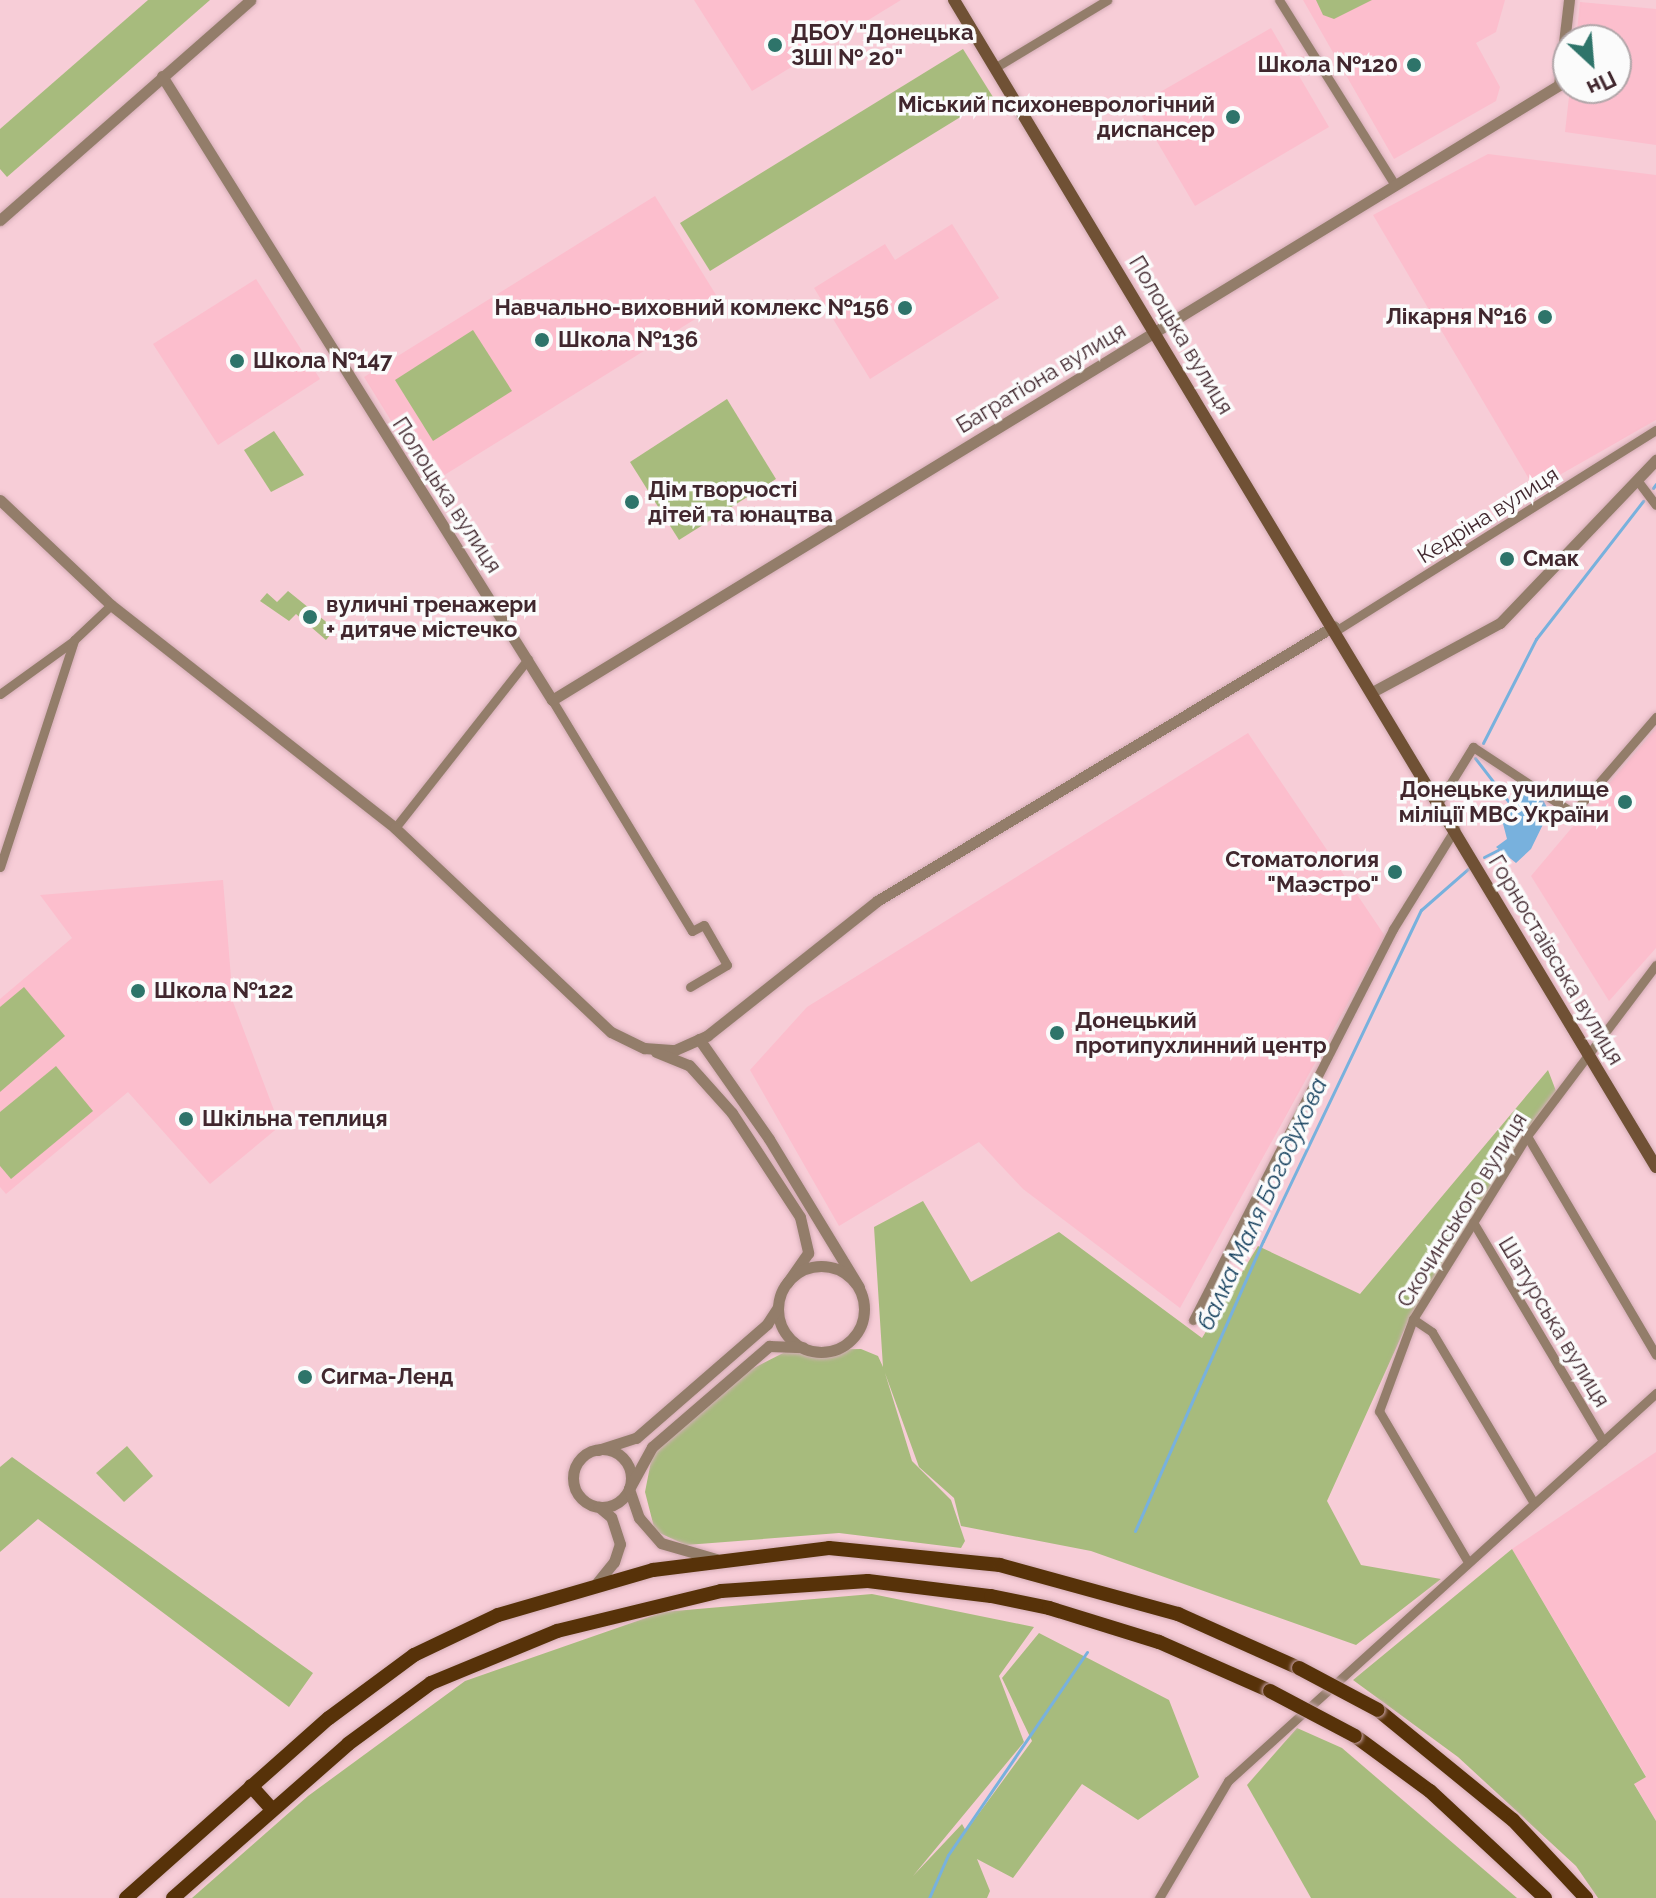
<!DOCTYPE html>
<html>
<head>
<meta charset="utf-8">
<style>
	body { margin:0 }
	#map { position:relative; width:1656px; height:1898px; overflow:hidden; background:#f7cdd7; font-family:Raleway,sans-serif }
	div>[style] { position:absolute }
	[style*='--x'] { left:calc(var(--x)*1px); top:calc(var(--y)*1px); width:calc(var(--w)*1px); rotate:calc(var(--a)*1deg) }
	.built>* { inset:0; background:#fcbecd }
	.green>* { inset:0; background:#a7bb7d }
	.water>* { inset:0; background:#78b1dd }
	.stream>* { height:3px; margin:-1.5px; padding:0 1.5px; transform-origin:1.5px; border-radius:1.5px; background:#78b1dd }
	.roads { filter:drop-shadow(0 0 2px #d3acb5) drop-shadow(0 0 2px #d3acb5) }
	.minor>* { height:9px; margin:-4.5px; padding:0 4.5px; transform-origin:4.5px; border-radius:4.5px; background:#937d6a }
	.tertiary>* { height:11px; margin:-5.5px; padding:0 5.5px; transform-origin:5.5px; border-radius:5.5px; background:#937d6a }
	.tertiary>.ring { margin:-5.5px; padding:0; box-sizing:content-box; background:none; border:11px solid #937d6a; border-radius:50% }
	.secondary>* { height:12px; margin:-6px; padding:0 6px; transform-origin:6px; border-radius:6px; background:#705135 }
	.primary>* { height:14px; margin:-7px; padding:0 7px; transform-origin:7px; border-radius:7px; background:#573209 }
	.bridges { filter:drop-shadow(0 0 2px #d3acb5) drop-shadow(0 0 2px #d3acb5) }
	.primary-bridge>* { height:14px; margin:-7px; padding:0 7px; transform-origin:7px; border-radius:7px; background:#573209 }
	.dots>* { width:22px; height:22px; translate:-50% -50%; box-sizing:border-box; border:4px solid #fbfbfb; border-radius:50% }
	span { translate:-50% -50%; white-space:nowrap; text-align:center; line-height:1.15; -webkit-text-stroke:7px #fbfbfb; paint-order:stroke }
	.poi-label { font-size:22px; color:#41272e; font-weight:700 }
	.left { translate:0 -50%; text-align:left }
	.right { translate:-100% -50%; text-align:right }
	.street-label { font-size:22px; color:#41272e }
	.water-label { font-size:24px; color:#16415f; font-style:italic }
	.north { position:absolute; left:1552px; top:24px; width:80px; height:80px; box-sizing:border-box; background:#fbfbfb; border:2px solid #b1a6a9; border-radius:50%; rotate:154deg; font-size:22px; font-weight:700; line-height:32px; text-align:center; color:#41272e }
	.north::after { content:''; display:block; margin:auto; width:28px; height:36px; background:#2e746a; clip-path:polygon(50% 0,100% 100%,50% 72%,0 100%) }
</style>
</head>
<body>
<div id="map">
	<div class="built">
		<div style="clip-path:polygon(694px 0,901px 0,752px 91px)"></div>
		<div style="clip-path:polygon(1303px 0,1505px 0,1496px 32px,1476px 43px,1500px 87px,1496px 101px,1394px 159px)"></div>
		<div style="clip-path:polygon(1580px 2px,1656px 9px,1656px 145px,1565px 132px,1570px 88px,1616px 88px,1616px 40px,1576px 40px)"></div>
		<div style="clip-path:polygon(1271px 28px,1329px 127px,1195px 206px,1136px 106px)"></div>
		<div style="clip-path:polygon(1488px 154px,1656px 175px,1656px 420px,1535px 489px,1373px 215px)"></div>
		<div style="clip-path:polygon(655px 196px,721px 303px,430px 484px,364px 377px)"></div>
		<div style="clip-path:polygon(952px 224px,999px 298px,870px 379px,814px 288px,885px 244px,895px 260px)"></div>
		<div style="clip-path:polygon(256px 279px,320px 379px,218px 445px,153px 344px)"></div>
		<div style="clip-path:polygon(1656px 728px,1656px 948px,1609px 1001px,1531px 876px)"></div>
		<div style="clip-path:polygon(1248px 733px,1385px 936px,1180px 1308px,1023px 1189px,979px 1142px,839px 1226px,750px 1070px,759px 1060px,807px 1007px)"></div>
		<div style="clip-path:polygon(223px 880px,233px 1002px,280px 1126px,210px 1184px,128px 1092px,6px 1194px,0 1187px,0 999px,72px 938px,40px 895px)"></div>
		<div style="clip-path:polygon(1656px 1452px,1656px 1821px,1634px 1783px,1646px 1776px,1512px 1549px)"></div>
	</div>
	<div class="green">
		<div style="clip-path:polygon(148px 0,210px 0,7px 177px,0 169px,0 129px)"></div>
		<div style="clip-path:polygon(1316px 0,1372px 0,1334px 19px,1323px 15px)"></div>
		<div style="clip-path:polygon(963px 49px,993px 97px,710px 271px,680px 223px)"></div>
		<div style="clip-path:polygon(473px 330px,512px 391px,433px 441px,395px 380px)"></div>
		<div style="clip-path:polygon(727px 399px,776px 479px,679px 540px,630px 462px)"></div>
		<div style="clip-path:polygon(274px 431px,304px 475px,271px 492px,244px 450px)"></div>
		<div style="clip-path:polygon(288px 591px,335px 629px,326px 640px,296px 614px,289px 621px,260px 601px,267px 593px,277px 602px)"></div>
		<div style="clip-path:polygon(24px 987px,65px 1036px,0 1092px,0 1007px)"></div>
		<div style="clip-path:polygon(56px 1066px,93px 1111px,11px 1179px,0 1166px,0 1112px)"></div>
		<div style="clip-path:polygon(1548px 1070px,1556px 1091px,1411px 1315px,1327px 1501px,1361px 1565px,1441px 1579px,1356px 1645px,1091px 1551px,961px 1526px,954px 1498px,919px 1467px,885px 1373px,912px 1461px,951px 1500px,965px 1541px,961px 1548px,839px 1533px,686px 1545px,655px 1531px,645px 1492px,652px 1456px,730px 1380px,789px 1350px,861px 1349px,878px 1356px,883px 1367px,874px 1227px,923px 1201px,971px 1282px,1059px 1232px,1202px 1338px,1258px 1246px,1360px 1294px)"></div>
		<div style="clip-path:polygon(127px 1446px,153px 1476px,124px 1502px,96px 1473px)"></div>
		<div style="clip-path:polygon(12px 1457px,313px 1673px,289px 1707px,38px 1519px,0 1552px,0 1467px)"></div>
		<div style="clip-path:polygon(1512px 1549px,1646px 1777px,1634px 1784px,1656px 1821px,1656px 1898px,1598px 1898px,1576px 1866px,1458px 1757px,1353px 1680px)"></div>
		<div style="clip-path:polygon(872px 1594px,1034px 1627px,999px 1676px,1024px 1742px,913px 1876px,962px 1824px,966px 1831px,1032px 1741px,1002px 1678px,1039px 1633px,1169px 1700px,1199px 1777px,1138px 1820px,1082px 1784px,1013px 1878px,977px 1859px,990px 1891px,987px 1898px,192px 1898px,308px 1796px,465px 1681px,663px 1612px)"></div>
		<div style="clip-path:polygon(1297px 1728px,1342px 1748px,1517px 1898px,1311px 1898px,1247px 1785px)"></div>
	</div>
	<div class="water">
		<div style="clip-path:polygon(1519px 787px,1542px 797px,1549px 812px,1531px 849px,1516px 863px,1496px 847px,1507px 839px,1501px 816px)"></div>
	</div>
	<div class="stream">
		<div style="--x:1653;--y:488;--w:5;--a:-53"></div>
		<div style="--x:1483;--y:743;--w:117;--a:-63"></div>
		<div style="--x:1536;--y:639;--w:175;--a:-52.2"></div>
		<div style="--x:1475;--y:758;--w:61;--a:52.4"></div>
		<div style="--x:1484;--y:857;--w:16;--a:-27"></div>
		<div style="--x:1135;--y:1531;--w:317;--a:-66.2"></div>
		<div style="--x:1263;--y:1241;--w:367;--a:-64.5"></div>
		<div style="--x:1421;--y:910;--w:64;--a:-41.2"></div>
		<div style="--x:929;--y:1898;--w:47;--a:-66.2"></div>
		<div style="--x:948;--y:1855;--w:246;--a:-55.6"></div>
	</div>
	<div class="roads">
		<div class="minor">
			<div style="--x:1279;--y:0;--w:218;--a:57.9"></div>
			<div style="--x:996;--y:67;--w:130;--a:-31.1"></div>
			<div style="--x:1637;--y:480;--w:31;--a:53"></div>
			<div style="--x:1337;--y:630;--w:377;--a:-32.1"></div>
			<div style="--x:0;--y:694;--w:89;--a:-35.8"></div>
			<div style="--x:552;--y:700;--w:270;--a:58.8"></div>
			<div style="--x:692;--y:931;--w:13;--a:-27"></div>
			<div style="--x:704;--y:925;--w:46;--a:60.1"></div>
			<div style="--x:727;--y:965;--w:43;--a:149.3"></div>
			<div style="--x:1439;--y:802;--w:65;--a:-58.3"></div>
			<div style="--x:1473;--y:747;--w:120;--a:33.4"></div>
			<div style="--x:1573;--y:813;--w:127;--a:-49.2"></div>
			<div style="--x:395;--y:828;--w:215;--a:-51.8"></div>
			<div style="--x:0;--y:867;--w:239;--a:-71.9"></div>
			<div style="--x:74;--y:640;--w:51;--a:-43.4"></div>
			<div style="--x:1527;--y:1136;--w:254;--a:59.5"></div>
			<div style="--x:1473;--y:1222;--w:255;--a:59.3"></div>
			<div style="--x:1413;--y:1319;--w:23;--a:34"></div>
			<div style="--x:1432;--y:1332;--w:199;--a:59.2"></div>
			<div style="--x:1193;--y:1320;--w:439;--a:-62.9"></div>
			<div style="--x:1393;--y:929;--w:118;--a:-58.2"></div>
			<div style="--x:1468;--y:1562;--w:175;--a:-120.5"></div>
			<div style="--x:1379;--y:1411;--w:98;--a:-69.7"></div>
			<div style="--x:1413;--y:1319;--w:216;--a:-58.1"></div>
			<div style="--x:1527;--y:1136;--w:214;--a:-53"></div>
			<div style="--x:1159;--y:1898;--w:136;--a:-59.5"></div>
			<div style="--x:1228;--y:1781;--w:578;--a:-42.19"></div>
		</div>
		<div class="tertiary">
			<div style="--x:162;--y:76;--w:736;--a:57.99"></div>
			<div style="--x:552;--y:700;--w:1180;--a:-31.41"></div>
			<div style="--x:1559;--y:85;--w:86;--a:-83.3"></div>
			<div style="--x:0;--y:220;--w:333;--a:-41.3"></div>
			<div style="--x:0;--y:500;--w:153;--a:43.4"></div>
			<div style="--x:111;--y:605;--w:361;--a:38.1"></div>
			<div style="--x:395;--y:828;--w:297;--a:43.4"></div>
			<div style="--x:611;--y:1032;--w:37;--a:26"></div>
			<div style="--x:644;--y:1048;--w:31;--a:4"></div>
			<div style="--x:675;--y:1050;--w:36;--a:-24"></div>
			<div style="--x:708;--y:1035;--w:216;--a:-38.4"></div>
			<div style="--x:877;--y:901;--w:533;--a:-31.04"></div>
			<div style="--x:1374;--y:691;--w:143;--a:-28.4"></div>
			<div style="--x:1500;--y:623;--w:226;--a:-46.3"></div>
			<div style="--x:699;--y:1039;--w:122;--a:55"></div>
			<div style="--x:769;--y:1139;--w:173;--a:58.7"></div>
			<div style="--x:656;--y:1052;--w:35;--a:22"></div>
			<div style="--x:689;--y:1065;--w:64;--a:48.1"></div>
			<div style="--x:732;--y:1113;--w:124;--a:56.8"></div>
			<div style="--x:800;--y:1217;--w:37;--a:77"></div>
			<div style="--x:808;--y:1253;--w:37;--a:125"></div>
			<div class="ring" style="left:778px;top:1266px;width:75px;height:75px"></div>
			<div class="ring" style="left:573px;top:1449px;width:47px;height:47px"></div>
			<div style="--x:598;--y:1450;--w:40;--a:-18"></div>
			<div style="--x:636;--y:1438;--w:174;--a:-41"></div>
			<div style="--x:767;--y:1324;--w:20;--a:-57"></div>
			<div style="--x:716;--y:1559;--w:57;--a:-163.8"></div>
			<div style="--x:661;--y:1543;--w:33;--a:-131"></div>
			<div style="--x:639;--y:1518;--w:31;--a:-109"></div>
			<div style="--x:629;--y:1489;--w:48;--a:-61.3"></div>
			<div style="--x:652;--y:1447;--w:155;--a:-40.8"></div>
			<div style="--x:769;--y:1346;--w:34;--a:2"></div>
			<div style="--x:596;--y:1584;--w:28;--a:-51"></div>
			<div style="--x:614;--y:1562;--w:19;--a:-72"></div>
			<div style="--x:620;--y:1544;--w:28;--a:-108"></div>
			<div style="--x:611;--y:1517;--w:16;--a:-140"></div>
		</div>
		<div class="secondary">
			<div style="--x:954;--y:0;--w:1362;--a:58.97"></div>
		</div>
		<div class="primary">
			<div style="--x:1378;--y:1710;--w:174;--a:39.2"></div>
			<div style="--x:1513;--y:1820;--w:107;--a:46.9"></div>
			<div style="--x:1355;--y:1736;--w:93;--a:36.3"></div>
			<div style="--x:1430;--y:1791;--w:157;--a:42.9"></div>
			<div style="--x:251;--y:1786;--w:31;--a:48"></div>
			<div style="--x:126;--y:1898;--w:271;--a:-41.6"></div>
			<div style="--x:329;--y:1718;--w:106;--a:-36.5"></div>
			<div style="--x:414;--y:1655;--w:93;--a:-25.5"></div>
			<div style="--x:498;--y:1615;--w:161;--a:-16.2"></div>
			<div style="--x:653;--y:1570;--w:177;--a:-7.1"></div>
			<div style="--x:829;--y:1548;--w:172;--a:5.7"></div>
			<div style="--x:1000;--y:1565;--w:185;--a:15.4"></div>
			<div style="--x:1178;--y:1614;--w:133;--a:24.1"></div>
			<div style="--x:173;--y:1898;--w:233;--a:-41.3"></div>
			<div style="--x:348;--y:1744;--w:103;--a:-36.3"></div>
			<div style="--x:431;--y:1683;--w:136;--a:-22.4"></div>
			<div style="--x:557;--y:1631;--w:169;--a:-13.7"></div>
			<div style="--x:721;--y:1591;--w:147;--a:-3.9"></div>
			<div style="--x:868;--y:1581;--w:124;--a:7"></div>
			<div style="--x:991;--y:1596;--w:59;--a:11.7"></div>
			<div style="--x:1049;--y:1608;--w:115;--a:17.2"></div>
			<div style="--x:1159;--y:1642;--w:121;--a:23.8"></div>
		</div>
	</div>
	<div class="bridges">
		<div class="primary-bridge">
			<div style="--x:1299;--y:1668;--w:89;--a:28"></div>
			<div style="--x:1270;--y:1691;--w:96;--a:27.9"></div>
		</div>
	</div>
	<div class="dots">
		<div style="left:775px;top:45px;background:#2e746a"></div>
		<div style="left:1414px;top:65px;background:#2e746a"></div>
		<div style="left:1233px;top:117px;background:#2e746a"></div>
		<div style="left:905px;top:308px;background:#2e746a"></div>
		<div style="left:1545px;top:317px;background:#2e746a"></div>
		<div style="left:542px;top:340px;background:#2e746a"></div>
		<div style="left:237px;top:361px;background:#2e746a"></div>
		<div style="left:632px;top:502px;background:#2e746a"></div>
		<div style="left:1507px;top:559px;background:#2e746a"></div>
		<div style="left:310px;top:617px;background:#2e746a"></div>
		<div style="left:1625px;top:802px;background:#2e746a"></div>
		<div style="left:1395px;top:872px;background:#2e746a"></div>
		<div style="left:138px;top:991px;background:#2e746a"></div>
		<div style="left:1057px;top:1033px;background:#2e746a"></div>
		<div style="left:186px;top:1119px;background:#2e746a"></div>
		<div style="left:305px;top:1377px;background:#2e746a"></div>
	</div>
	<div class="poi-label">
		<span class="left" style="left:791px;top:45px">ДБОУ "Донецька<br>ЗШІ № 20"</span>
		<span class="right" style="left:1398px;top:65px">Школа №120</span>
		<span class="right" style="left:1215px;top:117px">Міський психоневрологічний<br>диспансер</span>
		<span class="right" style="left:889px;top:308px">Навчально-виховний комлекс №156</span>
		<span class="right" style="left:1527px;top:317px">Лікарня №16</span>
		<span class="left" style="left:558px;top:340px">Школа №136</span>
		<span class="left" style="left:253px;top:361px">Школа №147</span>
		<span class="left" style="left:648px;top:502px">Дім творчості<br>дітей та юнацтва</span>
		<span class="left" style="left:1523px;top:559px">Смак</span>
		<span class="left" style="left:326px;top:617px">вуличні тренажери<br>+ дитяче містечко</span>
		<span class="right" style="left:1609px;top:802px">Донецьке училище<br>міліції МВС України</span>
		<span class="right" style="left:1379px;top:872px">Стоматология<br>"Маэстро"</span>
		<span class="left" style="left:154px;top:991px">Школа №122</span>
		<span class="left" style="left:1075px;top:1033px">Донецький<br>протипухлинний центр</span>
		<span class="left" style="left:202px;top:1119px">Шкільна теплиця</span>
		<span class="left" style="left:321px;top:1377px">Сигма-Ленд</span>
	</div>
	<div class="street-label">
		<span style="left:1181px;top:335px;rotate:59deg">Полоцька вулиця</span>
		<span style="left:1041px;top:378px;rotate:-31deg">Багратіона вулиця</span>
		<span style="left:447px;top:495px;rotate:57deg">Полоцька вулиця</span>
		<span style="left:1488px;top:515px;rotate:-32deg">Кедріна вулиця</span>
		<span style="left:1556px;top:960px;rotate:59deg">Горностаївська вулиця</span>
		<span style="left:1462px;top:1210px;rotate:-58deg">Скочинського вулиця</span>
		<span style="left:1554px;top:1322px;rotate:59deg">Шатурська вулиця</span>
	</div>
	<div class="water-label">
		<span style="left:1262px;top:1204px;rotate:-65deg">балка Маля Богодухова</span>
	</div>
	<div class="north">Пн</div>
</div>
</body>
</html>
